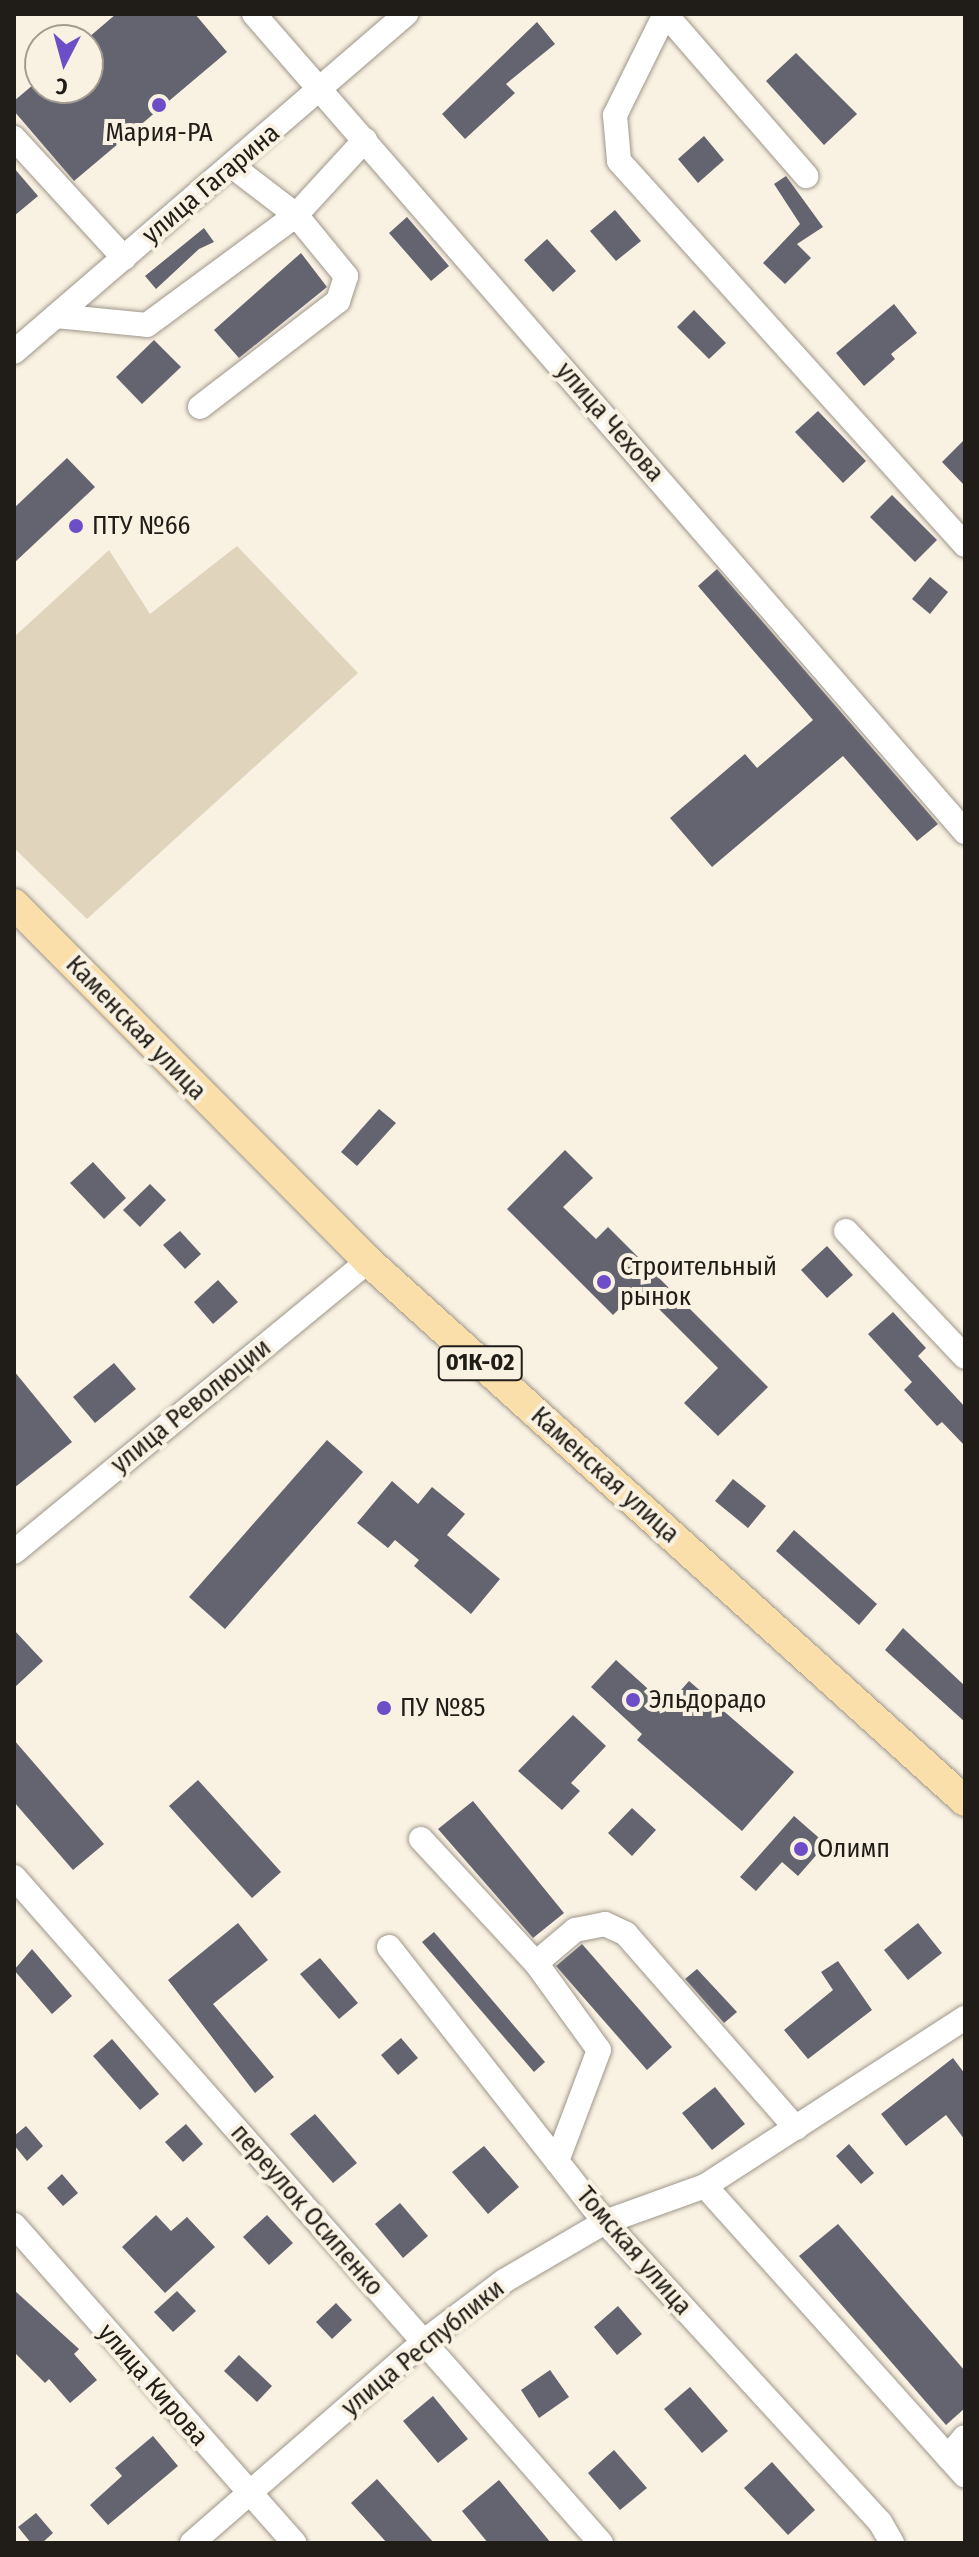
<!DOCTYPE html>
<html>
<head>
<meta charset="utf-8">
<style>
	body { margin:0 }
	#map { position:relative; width:979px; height:2557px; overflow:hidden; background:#f9f1e2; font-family:"Fira Sans Condensed",sans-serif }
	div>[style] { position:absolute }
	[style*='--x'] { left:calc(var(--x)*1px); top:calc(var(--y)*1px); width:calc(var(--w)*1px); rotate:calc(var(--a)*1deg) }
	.green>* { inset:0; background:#e1d4bd }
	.building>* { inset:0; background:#646370 }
	.roads { filter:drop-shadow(0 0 2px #9e978a) drop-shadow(0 0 2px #9e978a) }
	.minor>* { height:24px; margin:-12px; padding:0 12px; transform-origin:12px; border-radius:12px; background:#fff }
	.major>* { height:30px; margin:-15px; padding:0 15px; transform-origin:15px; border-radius:15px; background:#fbdfaa }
	.dots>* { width:22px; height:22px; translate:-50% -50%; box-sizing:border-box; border:4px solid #f9f1e2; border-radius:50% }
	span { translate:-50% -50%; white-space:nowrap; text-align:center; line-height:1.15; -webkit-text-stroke:8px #f9f1e2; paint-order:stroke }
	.shield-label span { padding:2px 6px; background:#f9f1e2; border:2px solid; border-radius:6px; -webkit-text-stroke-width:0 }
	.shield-label { font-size:24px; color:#201d18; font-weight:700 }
	.poi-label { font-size:26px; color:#201d18 }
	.left { translate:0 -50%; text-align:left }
	.street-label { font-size:26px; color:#201d18 }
	.frame { position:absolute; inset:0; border:16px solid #201d18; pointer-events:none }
	.north { position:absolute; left:24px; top:24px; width:80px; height:80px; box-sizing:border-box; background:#f9f1e2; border:2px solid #a29c91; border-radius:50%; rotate:186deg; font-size:22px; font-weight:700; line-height:32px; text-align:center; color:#201d18 }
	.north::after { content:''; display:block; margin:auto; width:28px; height:36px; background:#6d4ec7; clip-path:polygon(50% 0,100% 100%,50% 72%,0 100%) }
</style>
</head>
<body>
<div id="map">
	<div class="green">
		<div style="clip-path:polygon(237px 546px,358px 673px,87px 919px,14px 848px,14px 637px,109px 550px,150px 614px)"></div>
	</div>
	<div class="building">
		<div style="clip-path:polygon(116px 14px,195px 14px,227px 52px,74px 181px,14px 111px,14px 101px,40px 79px,40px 88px,88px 88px,88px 38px)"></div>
		<div style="clip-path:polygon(537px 22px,555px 44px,506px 84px,515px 93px,465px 139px,442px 114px)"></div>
		<div style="clip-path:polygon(796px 53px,857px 114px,824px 145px,766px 81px)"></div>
		<div style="clip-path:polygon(704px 136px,724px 160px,698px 183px,678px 159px)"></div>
		<div style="clip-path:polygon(14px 168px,38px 196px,14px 216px)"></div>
		<div style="clip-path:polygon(786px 176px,823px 227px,797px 244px,811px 258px,785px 284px,763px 263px,800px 224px,774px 184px)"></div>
		<div style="clip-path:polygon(615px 210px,641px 241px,616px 261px,590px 231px)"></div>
		<div style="clip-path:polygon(407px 217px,449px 266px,431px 281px,389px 233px)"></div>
		<div style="clip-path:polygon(204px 228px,214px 242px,199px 249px,156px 289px,145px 276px)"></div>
		<div style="clip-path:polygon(547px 239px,576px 271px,553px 292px,524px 260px)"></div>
		<div style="clip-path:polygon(301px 253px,327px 287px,239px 358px,214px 330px)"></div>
		<div style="clip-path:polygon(894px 304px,917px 333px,891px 354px,895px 359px,864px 386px,836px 353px)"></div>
		<div style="clip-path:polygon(694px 310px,726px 343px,709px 359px,677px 327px)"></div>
		<div style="clip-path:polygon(154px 340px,181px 367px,142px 404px,116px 377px)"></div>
		<div style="clip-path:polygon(818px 411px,866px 461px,843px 483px,795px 432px)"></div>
		<div style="clip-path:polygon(965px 439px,965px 486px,942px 462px)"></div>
		<div style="clip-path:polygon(67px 458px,95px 487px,14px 563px,14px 508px)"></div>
		<div style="clip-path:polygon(892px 495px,937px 540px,915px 562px,870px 517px)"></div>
		<div style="clip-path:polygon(717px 569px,938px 824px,917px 841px,843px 756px,712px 867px,670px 818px,745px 754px,757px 768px,813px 720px,698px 586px)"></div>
		<div style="clip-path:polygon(930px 577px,948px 592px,930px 614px,912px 599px)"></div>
		<div style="clip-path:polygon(379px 1109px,396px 1123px,357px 1166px,341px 1152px)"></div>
		<div style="clip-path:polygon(565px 1150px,593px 1178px,563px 1207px,596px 1239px,608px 1227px,768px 1387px,718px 1436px,684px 1403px,718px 1368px,639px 1289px,613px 1315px,507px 1209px)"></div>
		<div style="clip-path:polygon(93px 1162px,126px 1198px,104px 1219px,70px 1183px)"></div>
		<div style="clip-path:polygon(150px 1184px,166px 1200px,140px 1227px,123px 1210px)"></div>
		<div style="clip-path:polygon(180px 1231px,201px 1254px,185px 1269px,163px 1245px)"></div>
		<div style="clip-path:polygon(827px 1246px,853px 1275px,827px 1298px,801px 1270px)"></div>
		<div style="clip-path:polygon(218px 1280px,238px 1302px,213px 1324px,194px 1302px)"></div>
		<div style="clip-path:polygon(893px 1312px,926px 1348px,918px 1356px,965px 1407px,965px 1446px,942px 1422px,937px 1426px,904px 1390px,912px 1382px,868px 1334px)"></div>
		<div style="clip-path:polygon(114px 1363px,136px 1389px,95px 1423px,73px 1397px)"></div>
		<div style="clip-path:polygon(14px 1371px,72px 1442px,14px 1488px)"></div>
		<div style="clip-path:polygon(327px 1440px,363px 1472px,225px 1629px,189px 1597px)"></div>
		<div style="clip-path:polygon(733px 1479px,766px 1506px,748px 1528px,715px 1501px)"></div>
		<div style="clip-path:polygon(392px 1481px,418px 1504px,432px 1487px,465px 1514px,447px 1535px,500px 1579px,471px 1614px,414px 1566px,419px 1560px,395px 1540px,388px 1548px,357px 1523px)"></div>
		<div style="clip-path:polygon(794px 1530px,877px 1604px,859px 1625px,776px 1551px)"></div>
		<div style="clip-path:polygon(903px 1628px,965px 1686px,965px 1722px,885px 1650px)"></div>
		<div style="clip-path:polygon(14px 1630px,43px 1661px,14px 1688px)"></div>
		<div style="clip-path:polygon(616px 1660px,667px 1706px,689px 1681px,794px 1772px,742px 1831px,637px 1740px,642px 1734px,591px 1687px)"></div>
		<div style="clip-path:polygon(573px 1715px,606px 1746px,571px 1783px,580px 1791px,562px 1810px,518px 1771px)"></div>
		<div style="clip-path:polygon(14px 1740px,104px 1844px,73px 1870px,14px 1802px)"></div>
		<div style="clip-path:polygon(198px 1780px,281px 1872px,252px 1898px,169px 1806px)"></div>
		<div style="clip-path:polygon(473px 1801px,564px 1913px,533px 1938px,438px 1829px)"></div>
		<div style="clip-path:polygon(632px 1808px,656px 1830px,632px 1856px,608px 1833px)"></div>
		<div style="clip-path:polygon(794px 1816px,826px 1844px,798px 1876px,782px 1862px,756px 1891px,740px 1877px)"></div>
		<div style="clip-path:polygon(238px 1923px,268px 1960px,213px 2004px,274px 2077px,255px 2093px,168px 1980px)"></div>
		<div style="clip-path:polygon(918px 1923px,942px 1953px,908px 1980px,884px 1950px)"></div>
		<div style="clip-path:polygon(434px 1932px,545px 2062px,534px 2072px,422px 1942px)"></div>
		<div style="clip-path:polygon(582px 1944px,672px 2047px,647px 2070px,556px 1966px)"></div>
		<div style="clip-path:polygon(32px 1949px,72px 1996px,52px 2014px,14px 1970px)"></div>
		<div style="clip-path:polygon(320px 1958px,358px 2003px,339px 2019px,300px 1974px)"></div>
		<div style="clip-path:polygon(838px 1961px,872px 2010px,808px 2059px,784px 2030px,833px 1990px,821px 1972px)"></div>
		<div style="clip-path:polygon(697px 1969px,737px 2012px,724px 2023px,685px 1979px)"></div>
		<div style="clip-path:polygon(401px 2038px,418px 2058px,398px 2075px,381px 2055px)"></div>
		<div style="clip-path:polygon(112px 2039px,159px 2094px,140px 2110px,93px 2056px)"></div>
		<div style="clip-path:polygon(953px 2058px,965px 2074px,965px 2140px,946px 2115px,906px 2146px,881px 2114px)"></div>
		<div style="clip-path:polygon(715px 2087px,745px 2124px,712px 2150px,682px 2113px)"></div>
		<div style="clip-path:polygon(315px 2114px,357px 2163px,333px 2183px,290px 2134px)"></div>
		<div style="clip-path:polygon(186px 2124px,203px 2144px,183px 2162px,165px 2142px)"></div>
		<div style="clip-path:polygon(26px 2126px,43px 2146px,27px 2161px,14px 2145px,14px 2136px)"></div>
		<div style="clip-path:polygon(849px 2144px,874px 2173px,861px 2184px,836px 2156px)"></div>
		<div style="clip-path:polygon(484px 2146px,519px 2187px,488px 2214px,452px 2172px)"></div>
		<div style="clip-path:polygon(62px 2174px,78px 2193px,63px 2206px,47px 2188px)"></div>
		<div style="clip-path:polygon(400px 2203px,428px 2236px,403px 2258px,375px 2224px)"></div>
		<div style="clip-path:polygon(156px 2215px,171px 2231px,187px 2217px,215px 2247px,165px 2293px,122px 2247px)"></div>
		<div style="clip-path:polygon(267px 2215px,293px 2243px,269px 2265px,243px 2237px)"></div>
		<div style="clip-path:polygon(838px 2224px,965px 2371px,965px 2408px,946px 2425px,799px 2256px)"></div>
		<div style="clip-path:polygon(14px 2290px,79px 2349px,74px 2354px,97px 2380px,70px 2403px,49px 2379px,45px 2383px,14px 2352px)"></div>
		<div style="clip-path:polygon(177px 2291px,196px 2311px,173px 2332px,154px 2312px)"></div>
		<div style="clip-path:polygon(336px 2303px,352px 2320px,332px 2339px,316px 2322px)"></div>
		<div style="clip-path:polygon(618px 2306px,642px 2334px,617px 2355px,594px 2327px)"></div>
		<div style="clip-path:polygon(239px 2355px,272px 2386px,257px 2402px,224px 2371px)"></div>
		<div style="clip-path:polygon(550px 2370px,569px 2397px,539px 2418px,521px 2390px)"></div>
		<div style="clip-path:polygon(690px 2387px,728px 2431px,702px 2453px,664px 2409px)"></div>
		<div style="clip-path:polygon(433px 2396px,468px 2439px,438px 2463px,403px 2421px)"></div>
		<div style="clip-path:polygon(153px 2436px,178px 2466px,108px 2525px,90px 2505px,122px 2476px,115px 2468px)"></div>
		<div style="clip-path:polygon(614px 2450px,647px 2488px,620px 2510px,588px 2473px)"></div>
		<div style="clip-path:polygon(772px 2462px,815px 2510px,788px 2535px,744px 2488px)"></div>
		<div style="clip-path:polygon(377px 2479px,434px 2543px,387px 2543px,351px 2503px)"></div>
		<div style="clip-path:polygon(499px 2480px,551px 2543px,488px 2543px,462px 2511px)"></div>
		<div style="clip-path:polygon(36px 2513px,53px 2533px,42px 2543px,31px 2543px,18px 2527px)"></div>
	</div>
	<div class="roads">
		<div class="minor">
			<div style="--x:254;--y:14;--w:1084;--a:49"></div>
			<div style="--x:665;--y:14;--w:113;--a:116.3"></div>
			<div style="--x:615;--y:115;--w:46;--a:85"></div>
			<div style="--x:619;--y:161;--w:517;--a:47.98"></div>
			<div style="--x:668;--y:17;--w:211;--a:49"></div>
			<div style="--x:14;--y:138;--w:163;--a:47.5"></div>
			<div style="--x:56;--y:316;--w:91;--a:5.6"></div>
			<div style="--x:147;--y:325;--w:185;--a:-36.4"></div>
			<div style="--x:296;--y:215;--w:102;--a:-47.4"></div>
			<div style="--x:14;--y:352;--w:518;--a:-40.77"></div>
			<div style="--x:200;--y:407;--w:174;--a:-37.5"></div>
			<div style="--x:338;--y:301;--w:26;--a:-72"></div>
			<div style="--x:346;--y:276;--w:79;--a:-129.3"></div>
			<div style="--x:296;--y:215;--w:81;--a:-142.6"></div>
			<div style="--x:846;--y:1231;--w:173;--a:46.6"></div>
			<div style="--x:14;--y:1552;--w:458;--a:-39.4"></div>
			<div style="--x:421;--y:1839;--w:169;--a:47.2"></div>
			<div style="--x:536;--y:1963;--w:107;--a:54.1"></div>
			<div style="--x:599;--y:2050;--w:119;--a:110.7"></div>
			<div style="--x:14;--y:1877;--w:888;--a:48.61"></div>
			<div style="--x:389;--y:1947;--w:350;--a:51.9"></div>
			<div style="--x:605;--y:2222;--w:407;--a:47.5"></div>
			<div style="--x:880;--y:2522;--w:24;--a:60"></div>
			<div style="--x:536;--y:1963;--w:51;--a:-40.2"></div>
			<div style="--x:575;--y:1930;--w:31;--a:-11"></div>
			<div style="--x:605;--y:1924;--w:23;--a:25"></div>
			<div style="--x:626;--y:1934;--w:258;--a:48.8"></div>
			<div style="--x:705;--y:2186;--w:389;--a:48.1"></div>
			<div style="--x:14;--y:2225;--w:424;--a:48.6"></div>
			<div style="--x:948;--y:2457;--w:26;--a:-50"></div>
			<div style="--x:192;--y:2543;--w:306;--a:-41"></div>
			<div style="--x:423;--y:2342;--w:101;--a:-37"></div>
			<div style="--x:504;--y:2281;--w:117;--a:-30.3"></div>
			<div style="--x:605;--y:2222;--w:106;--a:-19.8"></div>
			<div style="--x:705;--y:2186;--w:310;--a:-32.9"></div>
		</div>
		<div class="major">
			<div style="--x:14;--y:904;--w:503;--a:45.24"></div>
			<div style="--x:368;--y:1261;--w:805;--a:42.13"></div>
		</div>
	</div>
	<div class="dots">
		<div style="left:159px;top:105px;background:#6d4ec7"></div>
		<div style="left:76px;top:526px;background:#6d4ec7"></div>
		<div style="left:604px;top:1282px;background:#6d4ec7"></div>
		<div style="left:633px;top:1700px;background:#6d4ec7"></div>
		<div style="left:384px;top:1708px;background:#6d4ec7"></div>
		<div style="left:801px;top:1849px;background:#6d4ec7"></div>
	</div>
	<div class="shield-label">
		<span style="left:480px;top:1363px">01К-02</span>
	</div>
	<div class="poi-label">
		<span style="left:159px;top:133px">Мария-РА</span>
		<span class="left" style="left:92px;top:526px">ПТУ №66</span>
		<span class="left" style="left:620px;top:1282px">Строительный<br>рынок</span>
		<span class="left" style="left:649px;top:1700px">Эльдорадо</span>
		<span class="left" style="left:400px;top:1708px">ПУ №85</span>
		<span class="left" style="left:817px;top:1849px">Олимп</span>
	</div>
	<div class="street-label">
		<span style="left:211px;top:184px;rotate:-40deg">улица Гагарина</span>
		<span style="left:610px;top:422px;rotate:49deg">улица Чехова</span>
		<span style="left:136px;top:1028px;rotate:46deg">Каменская улица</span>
		<span style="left:191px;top:1406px;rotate:-39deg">улица Революции</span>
		<span style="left:605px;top:1475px;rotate:42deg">Каменская улица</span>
		<span style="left:307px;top:2210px;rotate:49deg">переулок Осипенко</span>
		<span style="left:634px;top:2251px;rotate:49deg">Томская улица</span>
		<span style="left:423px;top:2348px;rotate:-39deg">улица Республики</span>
		<span style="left:153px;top:2385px;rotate:49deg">улица Кирова</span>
	</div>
	<div class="frame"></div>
	<div class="north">С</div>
</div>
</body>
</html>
